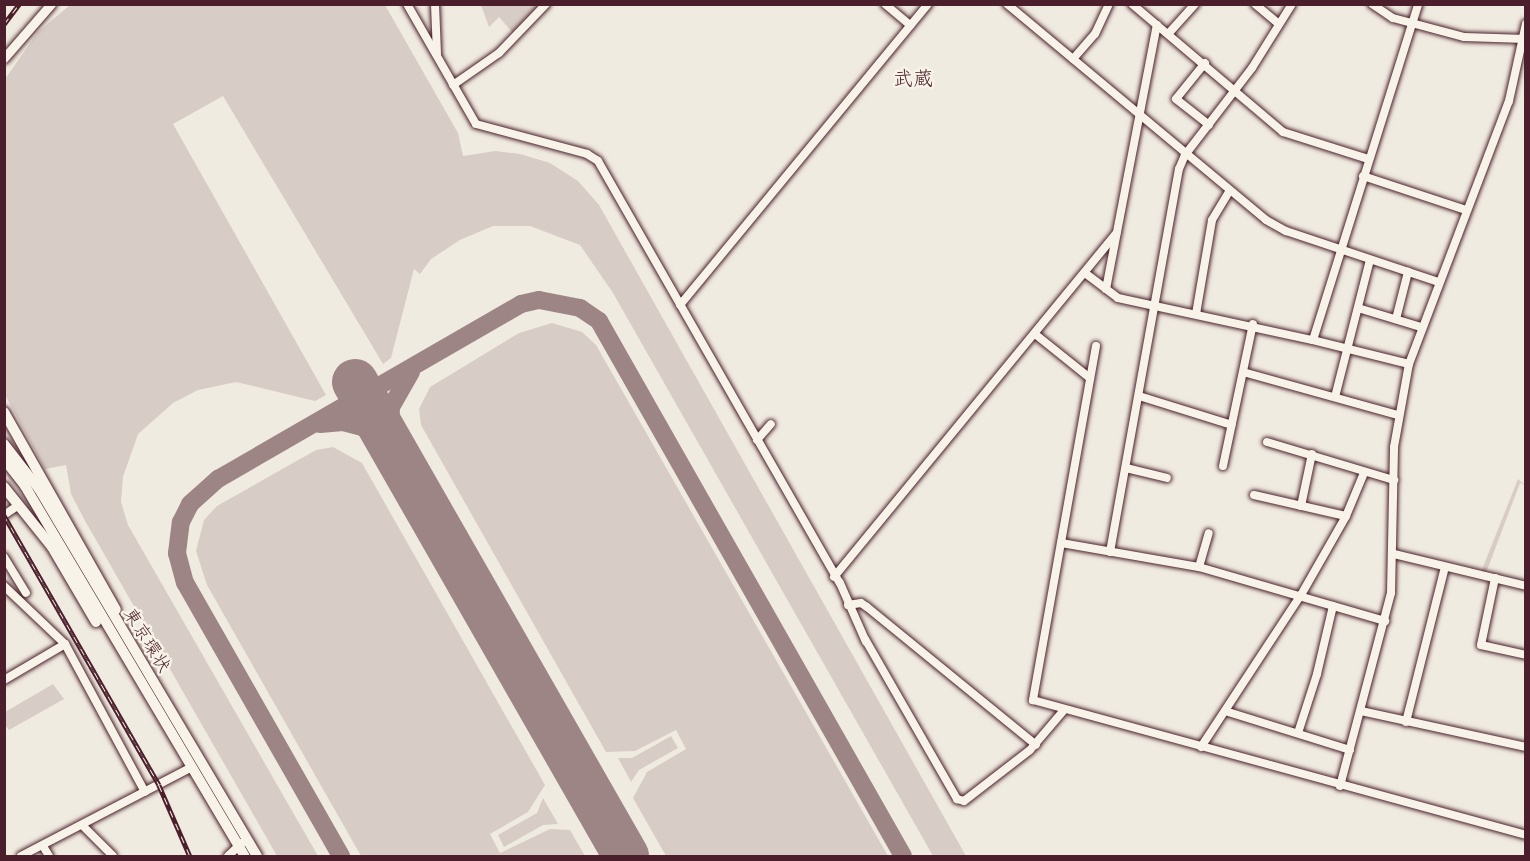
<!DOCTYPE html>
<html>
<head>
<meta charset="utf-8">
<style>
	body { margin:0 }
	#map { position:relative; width:1530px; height:861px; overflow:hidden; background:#f0ebe0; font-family:"Patrick Hand","Klee One",sans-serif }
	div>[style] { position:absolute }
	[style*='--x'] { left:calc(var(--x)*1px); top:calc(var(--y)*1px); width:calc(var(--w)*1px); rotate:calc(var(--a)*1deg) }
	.green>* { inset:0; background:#d8cdc6 }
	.taxiway>* { height:18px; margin:-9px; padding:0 9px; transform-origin:9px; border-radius:9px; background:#9d8586 }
	.runway>* { height:46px; margin:-23px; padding:0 23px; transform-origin:23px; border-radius:23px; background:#9d8586 }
	.roads { filter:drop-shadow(0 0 2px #4a1f2b) drop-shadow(0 0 2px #4a1f2b) }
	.minor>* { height:8px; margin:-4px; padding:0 4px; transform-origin:4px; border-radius:4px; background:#f7f3e8 }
	.major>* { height:9px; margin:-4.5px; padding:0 4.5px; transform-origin:4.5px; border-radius:4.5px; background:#f7f3e8 }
	.highway>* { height:10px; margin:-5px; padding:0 5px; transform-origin:5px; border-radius:5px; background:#f7f3e8 }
	.rail>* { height:4.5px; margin-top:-2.25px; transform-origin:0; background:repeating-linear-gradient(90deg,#f7f3e8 0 7px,#4a1f2b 0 14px); box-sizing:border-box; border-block:2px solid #4a1f2b }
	span { translate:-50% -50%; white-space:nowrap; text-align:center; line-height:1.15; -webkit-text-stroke:5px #f7f3e8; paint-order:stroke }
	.street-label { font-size:18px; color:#4a1f2b }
	.neighbourhood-label { font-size:20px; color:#4a1f2b }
	.frame { position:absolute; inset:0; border:6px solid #4a1f2b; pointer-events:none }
</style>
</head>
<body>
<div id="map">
	<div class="green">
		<div style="clip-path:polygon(70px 5px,385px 5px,458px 133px,463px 156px,495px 151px,520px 154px,550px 163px,578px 181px,599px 205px,966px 856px,933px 856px,613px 293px,580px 245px,530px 226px,493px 226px,460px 240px,431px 259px,420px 274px,414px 269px,391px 358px,383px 364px,223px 96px,173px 124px,326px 395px,315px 401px,236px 382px,198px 390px,173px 403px,138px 434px,123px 477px,121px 502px,128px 525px,318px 856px,277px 856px,84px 519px,71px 494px,66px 465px,45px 469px,5px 395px,5px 79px,38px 32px)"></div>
		<div style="clip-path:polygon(481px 5px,541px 5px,513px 33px,499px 17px,489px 27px)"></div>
		<div style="clip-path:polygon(552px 323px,582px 332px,596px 345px,888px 856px,666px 856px,633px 798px,647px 772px,686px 749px,676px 730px,635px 751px,606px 752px,421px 425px,419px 409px,430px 387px,519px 333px)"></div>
		<div style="clip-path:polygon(333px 447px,362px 463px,545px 785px,528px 812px,490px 834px,500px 853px,550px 829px,570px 830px,585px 856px,361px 856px,207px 585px,196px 551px,204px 520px,217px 506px,316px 450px)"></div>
		<div style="clip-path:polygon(1518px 479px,1525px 485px,1520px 483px,1486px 573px,1481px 572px)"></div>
		<div style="clip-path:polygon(53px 684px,64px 699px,9px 730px,5px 725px,5px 712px)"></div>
		<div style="clip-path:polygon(671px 736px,678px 748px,639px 770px,631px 782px,618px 758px,632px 758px)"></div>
		<div style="clip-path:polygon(543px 798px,558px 824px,543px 825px,504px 847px,498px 835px,537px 813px)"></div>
	</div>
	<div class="taxiway">
		<div style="--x:320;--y:424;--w:23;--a:-5"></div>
		<div style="--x:343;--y:422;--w:20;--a:15"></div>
		<div style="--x:362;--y:427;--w:21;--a:29"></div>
		<div style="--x:380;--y:437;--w:19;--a:47"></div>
		<div style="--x:398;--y:457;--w:23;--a:-110"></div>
		<div style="--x:390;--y:435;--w:28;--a:-88"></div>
		<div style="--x:391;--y:407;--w:40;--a:-60.3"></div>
		<div style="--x:341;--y:856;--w:314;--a:-119.7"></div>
		<div style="--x:185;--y:583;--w:31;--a:-105"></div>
		<div style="--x:177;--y:553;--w:31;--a:-83"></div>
		<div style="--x:181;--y:522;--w:20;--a:-63"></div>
		<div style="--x:190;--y:504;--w:38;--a:-42"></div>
		<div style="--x:218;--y:479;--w:350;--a:-30"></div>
		<div style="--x:521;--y:304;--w:18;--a:-13"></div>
		<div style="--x:539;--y:300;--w:42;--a:11"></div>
		<div style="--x:580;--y:308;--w:23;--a:34"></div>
		<div style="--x:599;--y:321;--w:615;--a:60.39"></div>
		<div style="--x:609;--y:856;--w:24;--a:-83"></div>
	</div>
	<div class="runway">
		<div style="--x:355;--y:382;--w:546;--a:60.24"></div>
	</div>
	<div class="roads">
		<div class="minor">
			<div style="--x:407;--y:4;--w:138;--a:60.1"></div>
			<div style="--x:476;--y:124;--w:115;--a:15.1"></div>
			<div style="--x:587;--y:154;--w:13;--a:32"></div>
			<div style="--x:598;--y:161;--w:486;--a:60.2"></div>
			<div style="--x:840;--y:583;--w:64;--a:66.2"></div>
			<div style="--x:435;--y:4;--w:50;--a:87.7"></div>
			<div style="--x:885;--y:4;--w:33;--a:40"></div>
			<div style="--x:1007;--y:4;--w:337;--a:39.8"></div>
			<div style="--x:1266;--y:220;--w:23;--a:29"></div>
			<div style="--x:1286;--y:231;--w:160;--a:18.5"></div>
			<div style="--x:1132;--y:4;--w:198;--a:40.3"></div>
			<div style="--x:1283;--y:132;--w:89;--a:17.6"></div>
			<div style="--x:1255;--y:4;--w:31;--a:40"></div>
			<div style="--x:1372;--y:4;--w:25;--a:34"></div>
			<div style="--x:1393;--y:18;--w:73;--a:15"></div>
			<div style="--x:1464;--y:37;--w:62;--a:1.8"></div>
			<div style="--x:1169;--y:33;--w:39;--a:-48"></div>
			<div style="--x:1073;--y:59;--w:33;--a:-49"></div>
			<div style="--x:1095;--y:34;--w:33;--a:-65"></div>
			<div style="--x:1205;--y:63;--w:46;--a:128.9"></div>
			<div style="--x:1176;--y:99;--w:42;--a:38.2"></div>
			<div style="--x:453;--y:85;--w:56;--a:-34.8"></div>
			<div style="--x:499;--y:53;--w:68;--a:-46.2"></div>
			<div style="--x:1363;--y:176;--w:108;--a:18.3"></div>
			<div style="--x:1085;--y:273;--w:41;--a:37.1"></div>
			<div style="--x:1118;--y:298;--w:199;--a:12.2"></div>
			<div style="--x:1106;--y:289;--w:269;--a:-79.1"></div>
			<div style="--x:680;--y:305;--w:390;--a:-50.5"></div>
			<div style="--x:1358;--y:308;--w:66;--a:16.8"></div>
			<div style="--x:1196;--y:314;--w:95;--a:-80.3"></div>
			<div style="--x:1212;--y:220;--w:33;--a:-59"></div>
			<div style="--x:1396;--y:319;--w:49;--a:-75.7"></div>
			<div style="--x:1035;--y:334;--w:70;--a:38.7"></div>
			<div style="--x:1096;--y:346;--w:360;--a:100.1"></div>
			<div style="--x:1033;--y:700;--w:511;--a:15.31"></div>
			<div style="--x:1409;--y:364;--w:99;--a:-166"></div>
			<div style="--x:1313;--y:340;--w:352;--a:-72.6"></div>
			<div style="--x:1243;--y:372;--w:161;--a:15.5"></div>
			<div style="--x:1139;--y:396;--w:97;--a:17.3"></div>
			<div style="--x:1335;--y:397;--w:141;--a:-75.7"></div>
			<div style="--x:757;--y:440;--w:21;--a:-49"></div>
			<div style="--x:1267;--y:442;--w:133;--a:16.7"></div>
			<div style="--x:1223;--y:466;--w:145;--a:-78.1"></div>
			<div style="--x:1126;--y:468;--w:42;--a:13.7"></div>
			<div style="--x:1254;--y:495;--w:94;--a:12.9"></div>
			<div style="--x:1301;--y:506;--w:53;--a:-78.1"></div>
			<div style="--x:4;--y:515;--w:18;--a:-34"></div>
			<div style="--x:1061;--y:543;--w:140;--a:9.9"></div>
			<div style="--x:1199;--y:567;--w:194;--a:16.2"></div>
			<div style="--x:1110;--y:552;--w:389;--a:-79.8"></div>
			<div style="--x:1179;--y:169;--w:15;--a:-67"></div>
			<div style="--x:1185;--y:155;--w:110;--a:-52.4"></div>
			<div style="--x:1252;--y:68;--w:75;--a:-58"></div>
			<div style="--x:1394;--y:554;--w:136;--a:13.6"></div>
			<div style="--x:4;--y:557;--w:42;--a:58.6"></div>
			<div style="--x:1199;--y:567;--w:35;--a:-74"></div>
			<div style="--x:834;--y:577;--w:445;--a:-50.6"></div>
			<div style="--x:1495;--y:578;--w:68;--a:101.8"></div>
			<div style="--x:1481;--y:645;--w:46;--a:12.5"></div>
			<div style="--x:4;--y:586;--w:84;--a:43.6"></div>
			<div style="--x:65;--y:644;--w:168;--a:61.6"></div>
			<div style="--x:848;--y:605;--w:13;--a:-9"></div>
			<div style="--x:861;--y:603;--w:7;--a:34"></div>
			<div style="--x:867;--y:607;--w:218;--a:39.2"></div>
			<div style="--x:865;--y:639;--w:185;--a:60.1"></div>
			<div style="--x:957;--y:799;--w:7;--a:16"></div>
			<div style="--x:964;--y:801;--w:83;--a:-37.7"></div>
			<div style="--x:1030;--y:750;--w:52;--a:-49.6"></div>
			<div style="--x:4;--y:680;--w:71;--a:-30.5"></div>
			<div style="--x:1225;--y:711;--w:131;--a:17.3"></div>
			<div style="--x:1361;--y:711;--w:169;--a:12.3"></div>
			<div style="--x:1406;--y:722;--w:160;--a:-75.9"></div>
			<div style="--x:1298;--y:733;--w:62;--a:-72.1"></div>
			<div style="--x:1317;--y:674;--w:70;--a:-76.8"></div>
			<div style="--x:1201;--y:747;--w:182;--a:-56.7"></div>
			<div style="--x:1301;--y:595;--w:91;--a:-60.3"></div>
			<div style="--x:1346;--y:516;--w:47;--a:-67.3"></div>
			<div style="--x:1340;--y:786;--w:200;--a:-75.2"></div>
			<div style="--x:1391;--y:593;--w:146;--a:-88.8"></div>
			<div style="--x:1394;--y:447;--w:84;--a:-79.8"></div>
			<div style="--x:1409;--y:364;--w:281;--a:-69.2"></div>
			<div style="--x:1509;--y:101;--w:79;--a:-77.6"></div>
			<div style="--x:83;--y:826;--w:42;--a:45"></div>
			<div style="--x:43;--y:846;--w:12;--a:59"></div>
			<div style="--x:21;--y:856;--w:193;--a:-27.5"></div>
			<div style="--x:228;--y:856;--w:19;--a:-43"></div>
		</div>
		<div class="major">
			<div style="--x:4;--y:58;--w:72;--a:-49"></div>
		</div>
		<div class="highway">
			<div style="--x:4;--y:412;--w:227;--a:60.5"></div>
			<div style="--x:4;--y:444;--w:57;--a:52.1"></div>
			<div style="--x:39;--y:489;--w:427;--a:59.3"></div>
			<div style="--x:4;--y:459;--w:34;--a:52"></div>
			<div style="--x:25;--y:486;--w:430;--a:59.3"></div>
			<div style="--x:4;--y:487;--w:77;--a:51.3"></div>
			<div style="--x:52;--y:547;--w:87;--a:59.6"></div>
		</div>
	</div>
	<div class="rail">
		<div style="--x:4;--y:24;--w:25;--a:-53"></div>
		<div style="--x:4;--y:515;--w:311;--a:60.1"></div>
		<div style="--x:159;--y:785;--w:77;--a:66.4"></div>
	</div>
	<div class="street-label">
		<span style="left:147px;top:640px;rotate:58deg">東京環状</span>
	</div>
	<div class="neighbourhood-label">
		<span style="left:913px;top:77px">武蔵</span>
	</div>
	<div class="frame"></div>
</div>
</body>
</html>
